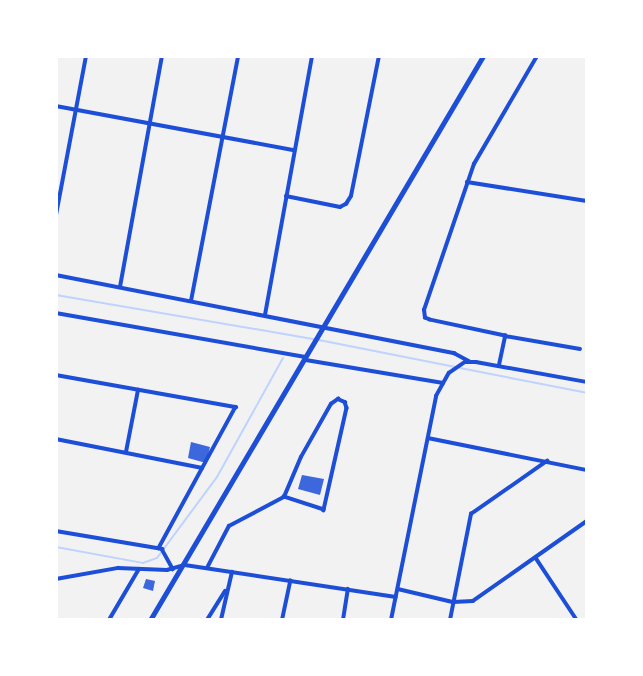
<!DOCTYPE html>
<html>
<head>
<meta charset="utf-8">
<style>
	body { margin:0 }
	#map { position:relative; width:643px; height:676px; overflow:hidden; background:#f2f2f2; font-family:"Libre Baskerville",serif }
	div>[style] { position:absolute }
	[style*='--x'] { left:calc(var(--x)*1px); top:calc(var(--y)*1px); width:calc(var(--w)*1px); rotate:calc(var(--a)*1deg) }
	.stream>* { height:2px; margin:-1px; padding:0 1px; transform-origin:1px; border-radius:1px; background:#bfd3fe }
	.building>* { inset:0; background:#3d67dc }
	.minor>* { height:3.5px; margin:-1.75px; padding:0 1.75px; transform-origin:1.75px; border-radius:1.75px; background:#1d4ed8 }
	.secondary>* { height:5px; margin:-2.5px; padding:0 2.5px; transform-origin:2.5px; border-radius:2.5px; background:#1d4ed8 }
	span { translate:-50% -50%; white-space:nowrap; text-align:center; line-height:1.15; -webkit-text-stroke:5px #fff; paint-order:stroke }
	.frame { position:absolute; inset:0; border:58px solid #fff; pointer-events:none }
</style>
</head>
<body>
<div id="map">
	<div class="stream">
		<div style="--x:56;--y:295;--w:262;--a:9.7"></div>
		<div style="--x:319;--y:340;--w:139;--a:11.2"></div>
		<div style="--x:460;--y:368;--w:129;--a:11.1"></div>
		<div style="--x:56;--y:547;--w:88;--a:10.4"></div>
		<div style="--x:143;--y:563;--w:15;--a:-20"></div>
		<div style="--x:157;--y:558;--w:101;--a:-53.5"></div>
		<div style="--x:217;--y:477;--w:136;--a:-61"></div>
	</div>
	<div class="building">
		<div style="clip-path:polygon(191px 442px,210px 447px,206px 463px,188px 458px)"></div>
		<div style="clip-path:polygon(302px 475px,324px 479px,320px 495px,298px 489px)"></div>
		<div style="clip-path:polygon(146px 579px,155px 581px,153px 591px,143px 588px)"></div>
	</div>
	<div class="minor">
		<div style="--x:56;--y:106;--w:242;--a:10.5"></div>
		<div style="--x:467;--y:182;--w:121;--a:9"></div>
		<div style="--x:286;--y:196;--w:55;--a:11.5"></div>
		<div style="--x:340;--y:207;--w:7;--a:-27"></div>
		<div style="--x:346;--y:204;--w:9;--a:-58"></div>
		<div style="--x:351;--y:196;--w:143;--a:-78.7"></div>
		<div style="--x:56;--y:215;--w:162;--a:-79.3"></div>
		<div style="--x:56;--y:275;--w:406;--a:11.1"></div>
		<div style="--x:454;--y:353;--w:17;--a:28"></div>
		<div style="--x:120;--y:287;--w:235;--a:-79.7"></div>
		<div style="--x:191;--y:301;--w:249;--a:-79.1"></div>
		<div style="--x:56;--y:313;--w:253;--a:10"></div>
		<div style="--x:265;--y:315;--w:263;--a:-79.7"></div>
		<div style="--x:505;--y:336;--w:76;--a:9.8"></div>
		<div style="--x:306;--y:360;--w:139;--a:9.5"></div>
		<div style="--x:499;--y:365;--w:30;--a:-78"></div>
		<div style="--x:505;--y:336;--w:77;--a:-168"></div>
		<div style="--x:430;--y:320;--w:5;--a:-158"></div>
		<div style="--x:425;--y:318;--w:8;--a:-97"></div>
		<div style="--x:424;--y:310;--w:154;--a:-71.1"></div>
		<div style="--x:474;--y:164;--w:125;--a:-59.7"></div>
		<div style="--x:56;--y:375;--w:183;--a:10.1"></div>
		<div style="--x:236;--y:407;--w:161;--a:118.6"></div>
		<div style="--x:428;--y:438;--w:162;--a:11.4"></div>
		<div style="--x:56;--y:439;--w:149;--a:11.2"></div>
		<div style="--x:126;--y:452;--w:63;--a:-79"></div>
		<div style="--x:56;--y:531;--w:108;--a:9.6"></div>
		<div style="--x:162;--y:549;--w:23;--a:61"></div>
		<div style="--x:536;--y:558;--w:74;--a:56.5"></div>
		<div style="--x:207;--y:568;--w:47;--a:-62.4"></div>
		<div style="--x:229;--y:526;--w:62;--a:-27.8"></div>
		<div style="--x:284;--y:497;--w:43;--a:-67"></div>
		<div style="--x:301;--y:457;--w:61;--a:-60.5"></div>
		<div style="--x:331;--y:404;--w:9;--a:-36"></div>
		<div style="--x:338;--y:399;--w:8;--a:23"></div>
		<div style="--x:345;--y:402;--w:6;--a:72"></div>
		<div style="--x:347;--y:408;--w:105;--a:102.7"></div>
		<div style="--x:324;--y:510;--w:42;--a:-162"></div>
		<div style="--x:56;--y:579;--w:63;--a:-10.1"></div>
		<div style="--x:118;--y:568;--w:49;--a:2.3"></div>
		<div style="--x:167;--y:570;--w:19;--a:-16"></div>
		<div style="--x:185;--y:565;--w:213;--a:8.6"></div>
		<div style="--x:398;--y:589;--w:57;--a:13.3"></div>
		<div style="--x:453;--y:602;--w:20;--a:-3"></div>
		<div style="--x:473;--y:601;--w:139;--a:-35.1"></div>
		<div style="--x:109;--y:620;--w:59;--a:-59.5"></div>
		<div style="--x:207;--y:620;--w:34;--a:-58"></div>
		<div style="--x:221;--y:620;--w:49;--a:-77.1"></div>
		<div style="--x:282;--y:620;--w:40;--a:-78"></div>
		<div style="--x:343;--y:620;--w:31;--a:-81"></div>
		<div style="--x:391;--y:620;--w:228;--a:-78.6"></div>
		<div style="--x:436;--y:396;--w:26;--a:-61"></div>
		<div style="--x:449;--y:373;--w:19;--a:-35"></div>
		<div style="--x:465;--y:362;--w:11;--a:0"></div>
		<div style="--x:476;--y:362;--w:113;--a:10.2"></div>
		<div style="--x:450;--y:620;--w:108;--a:-78.8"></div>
		<div style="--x:471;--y:514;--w:93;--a:-34.9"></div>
	</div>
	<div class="secondary">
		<div style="--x:150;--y:620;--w:655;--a:-59.44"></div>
	</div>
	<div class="frame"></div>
</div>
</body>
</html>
